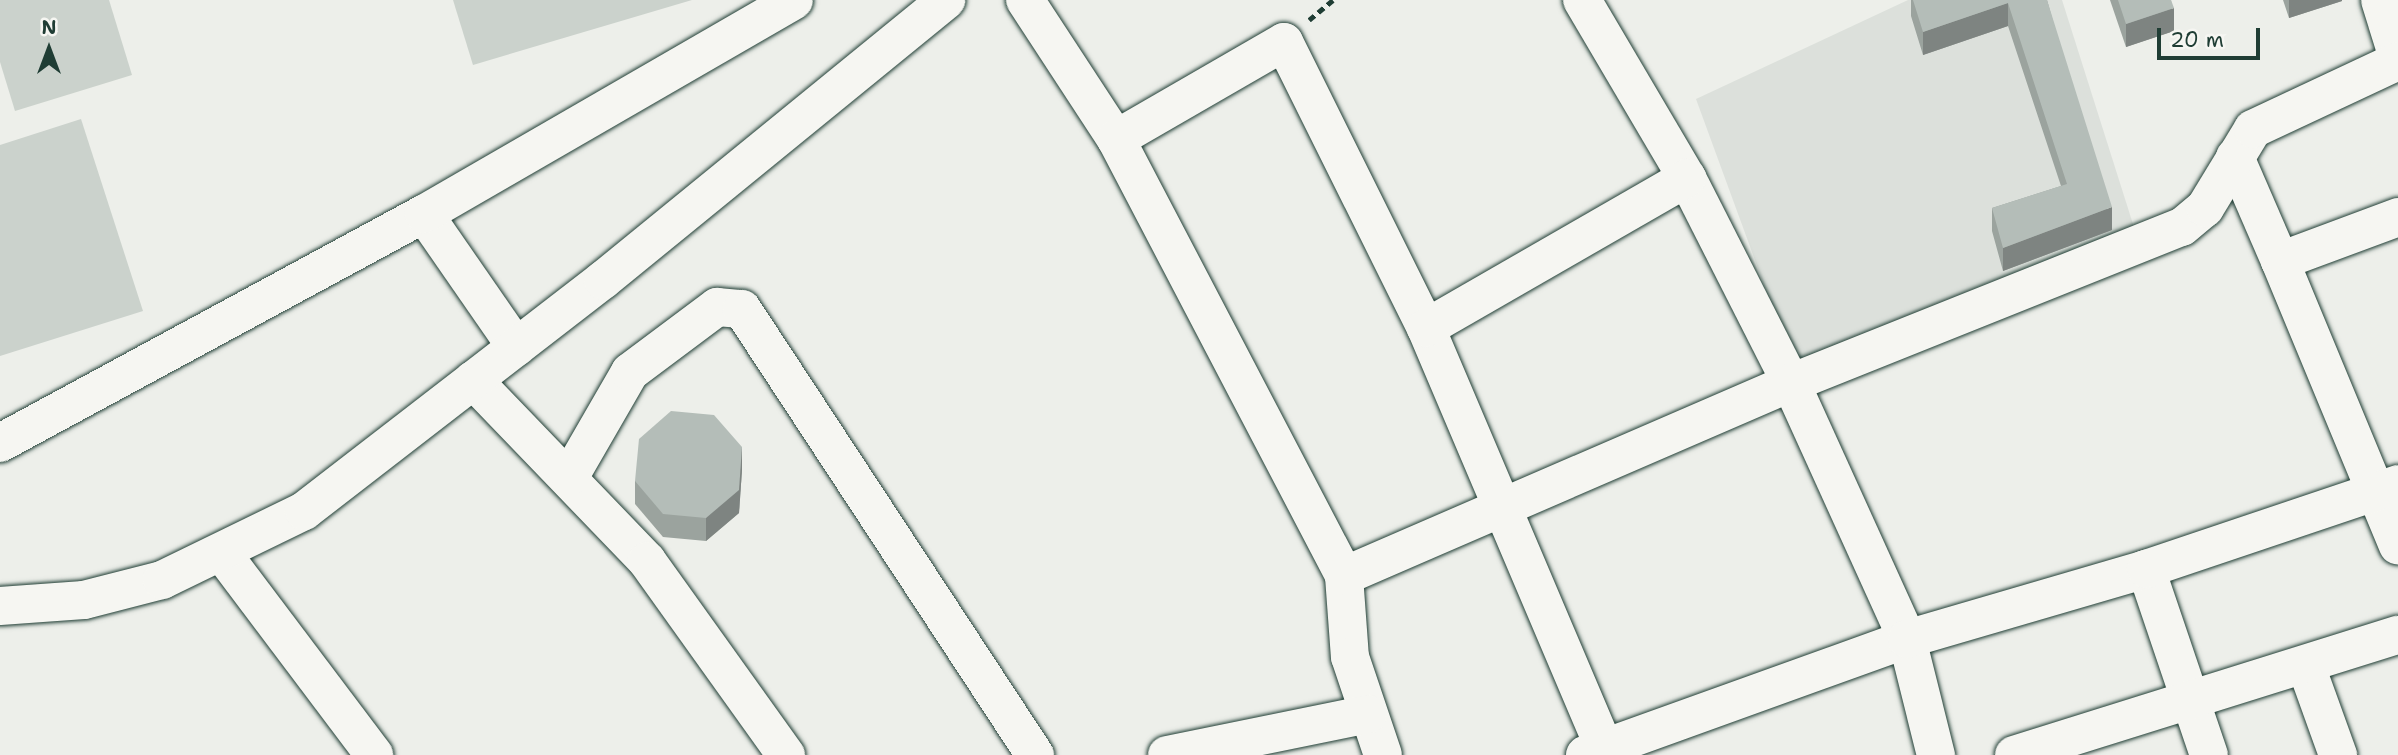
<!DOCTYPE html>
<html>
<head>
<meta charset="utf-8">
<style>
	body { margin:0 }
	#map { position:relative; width:2398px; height:755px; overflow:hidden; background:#edefea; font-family:"Shantell Sans",sans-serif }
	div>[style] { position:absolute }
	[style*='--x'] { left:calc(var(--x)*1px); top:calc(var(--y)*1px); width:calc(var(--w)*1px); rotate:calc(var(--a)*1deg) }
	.built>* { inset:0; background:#dce0db }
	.green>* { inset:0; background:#cbd2cc }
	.path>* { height:4.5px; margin-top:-2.25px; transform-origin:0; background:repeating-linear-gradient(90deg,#1f3d34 0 7px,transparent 0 12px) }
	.roads { filter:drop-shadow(0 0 2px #1f3d34) drop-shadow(0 0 2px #1f3d34) }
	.minor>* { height:38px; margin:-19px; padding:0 19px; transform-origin:19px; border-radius:19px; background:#f6f6f2 }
	.wall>* { inset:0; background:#9ba39e }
	.shaded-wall>* { inset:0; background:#7e8481 }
	.building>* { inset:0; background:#b4bdb8 }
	span { translate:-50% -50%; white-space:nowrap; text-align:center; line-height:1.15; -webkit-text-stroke:5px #f6f6f2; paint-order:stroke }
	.north { position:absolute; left:14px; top:14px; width:70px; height:70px; -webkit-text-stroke:5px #f6f6f2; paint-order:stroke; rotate:0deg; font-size:19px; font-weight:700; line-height:28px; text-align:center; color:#1f3d34 }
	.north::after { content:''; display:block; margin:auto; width:24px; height:32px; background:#1f3d34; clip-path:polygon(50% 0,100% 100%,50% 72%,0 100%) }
	.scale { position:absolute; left:2157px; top:28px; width:103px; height:32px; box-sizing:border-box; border:4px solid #1f3d34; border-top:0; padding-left:9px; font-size:21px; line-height:24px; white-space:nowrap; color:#1f3d34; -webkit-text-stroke:5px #f6f6f2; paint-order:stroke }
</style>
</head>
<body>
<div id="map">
	<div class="built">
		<div style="clip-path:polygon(1908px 0,2062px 0,2138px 240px,1793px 364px,1696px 99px)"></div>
	</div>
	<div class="green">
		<div style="clip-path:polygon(0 0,109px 0,132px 75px,15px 111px,0 62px)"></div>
		<div style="clip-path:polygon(453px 0,692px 0,473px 65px)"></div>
		<div style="clip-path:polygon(81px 119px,143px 311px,0 356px,0 145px)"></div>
	</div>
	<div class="path">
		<div style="--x:1309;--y:20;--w:31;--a:-40"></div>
	</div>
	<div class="roads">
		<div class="minor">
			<div style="--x:1025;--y:0;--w:166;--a:56.8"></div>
			<div style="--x:1116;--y:139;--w:493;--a:62.4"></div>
			<div style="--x:1344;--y:576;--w:81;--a:85.8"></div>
			<div style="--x:1350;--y:657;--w:103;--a:71.4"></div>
			<div style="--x:1582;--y:0;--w:207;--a:59.5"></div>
			<div style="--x:1687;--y:178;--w:230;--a:63.1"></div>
			<div style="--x:1791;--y:383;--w:281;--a:65.6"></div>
			<div style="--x:1907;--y:639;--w:120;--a:76"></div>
			<div style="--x:2380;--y:0;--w:61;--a:72.8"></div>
			<div style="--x:1116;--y:139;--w:194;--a:-30"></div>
			<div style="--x:1284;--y:42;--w:319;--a:63.6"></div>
			<div style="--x:1426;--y:328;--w:464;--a:67"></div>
			<div style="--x:2235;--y:157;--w:113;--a:66.6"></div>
			<div style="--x:2280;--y:261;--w:126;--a:-20.4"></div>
			<div style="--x:424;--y:214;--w:162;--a:55.3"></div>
			<div style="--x:2280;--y:261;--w:308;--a:67.5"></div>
			<div style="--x:1426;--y:328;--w:301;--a:-29.9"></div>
			<div style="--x:473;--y:380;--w:251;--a:46.1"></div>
			<div style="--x:647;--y:561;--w:239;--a:54.4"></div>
			<div style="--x:0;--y:443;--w:482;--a:-28.4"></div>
			<div style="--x:424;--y:214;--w:427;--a:-30"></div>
			<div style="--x:570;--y:476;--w:120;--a:-60"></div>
			<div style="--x:630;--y:372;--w:109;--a:-36.8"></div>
			<div style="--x:717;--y:307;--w:25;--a:5"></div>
			<div style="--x:742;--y:309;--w:534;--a:56.7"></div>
			<div style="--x:222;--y:553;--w:253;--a:53"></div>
			<div style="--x:2146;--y:569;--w:196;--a:71.3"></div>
			<div style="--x:1344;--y:576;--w:487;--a:-23.4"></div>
			<div style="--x:1791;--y:383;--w:421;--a:-21.8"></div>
			<div style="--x:2182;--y:227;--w:30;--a:-40"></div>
			<div style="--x:2205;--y:208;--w:92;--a:-58.7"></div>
			<div style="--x:2253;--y:129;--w:160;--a:-25.1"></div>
			<div style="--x:0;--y:606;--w:84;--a:-4.1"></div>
			<div style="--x:84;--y:600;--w:81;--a:-14.4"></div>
			<div style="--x:162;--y:580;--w:158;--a:-25.9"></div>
			<div style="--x:304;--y:511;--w:378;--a:-37.7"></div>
			<div style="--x:603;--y:280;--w:443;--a:-39.2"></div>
			<div style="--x:2306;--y:666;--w:95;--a:70.2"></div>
			<div style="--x:1167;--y:755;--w:205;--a:-11.5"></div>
			<div style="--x:1585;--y:755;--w:342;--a:-19.8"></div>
			<div style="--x:1907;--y:639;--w:249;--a:-16.3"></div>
			<div style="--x:2146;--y:569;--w:266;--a:-18.6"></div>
			<div style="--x:2014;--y:755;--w:402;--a:-17.4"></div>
		</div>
	</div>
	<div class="wall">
		<div style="clip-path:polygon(1911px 0,2047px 0,2112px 230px,2003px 271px,1992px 231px,1992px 208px,2061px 186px,2008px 26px,1923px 55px,1911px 16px)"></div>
		<div style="clip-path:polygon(2110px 0,2171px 0,2174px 31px,2126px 47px)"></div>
		<div style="clip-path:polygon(2283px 0,2342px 0,2342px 1px,2289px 18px)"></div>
		<div style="clip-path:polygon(742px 470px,739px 513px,706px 541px,663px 537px,635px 504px,635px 481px)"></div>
	</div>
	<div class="shaded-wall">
		<div style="clip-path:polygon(2289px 0,2342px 0,2342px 1px,2289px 18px)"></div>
		<div style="clip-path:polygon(2008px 3px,2008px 26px,1923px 55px,1923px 32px)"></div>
		<div style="clip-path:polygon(2174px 8px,2174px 31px,2126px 47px,2126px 24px)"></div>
		<div style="clip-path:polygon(2112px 207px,2112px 230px,2003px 271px,2003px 248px)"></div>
		<div style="clip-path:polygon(742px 447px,742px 470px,739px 513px,706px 541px,706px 518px)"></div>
	</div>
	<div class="building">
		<div style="clip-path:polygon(1913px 0,2047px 0,2112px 207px,2003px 248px,1992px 208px,2067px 184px,2008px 3px,1923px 32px)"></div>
		<div style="clip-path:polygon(2118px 0,2171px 0,2174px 8px,2126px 24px)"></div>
		<div style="clip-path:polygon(671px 411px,714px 415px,742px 447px,739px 490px,706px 518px,663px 514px,635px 481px,639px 439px)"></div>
	</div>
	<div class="north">N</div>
	<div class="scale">20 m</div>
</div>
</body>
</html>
